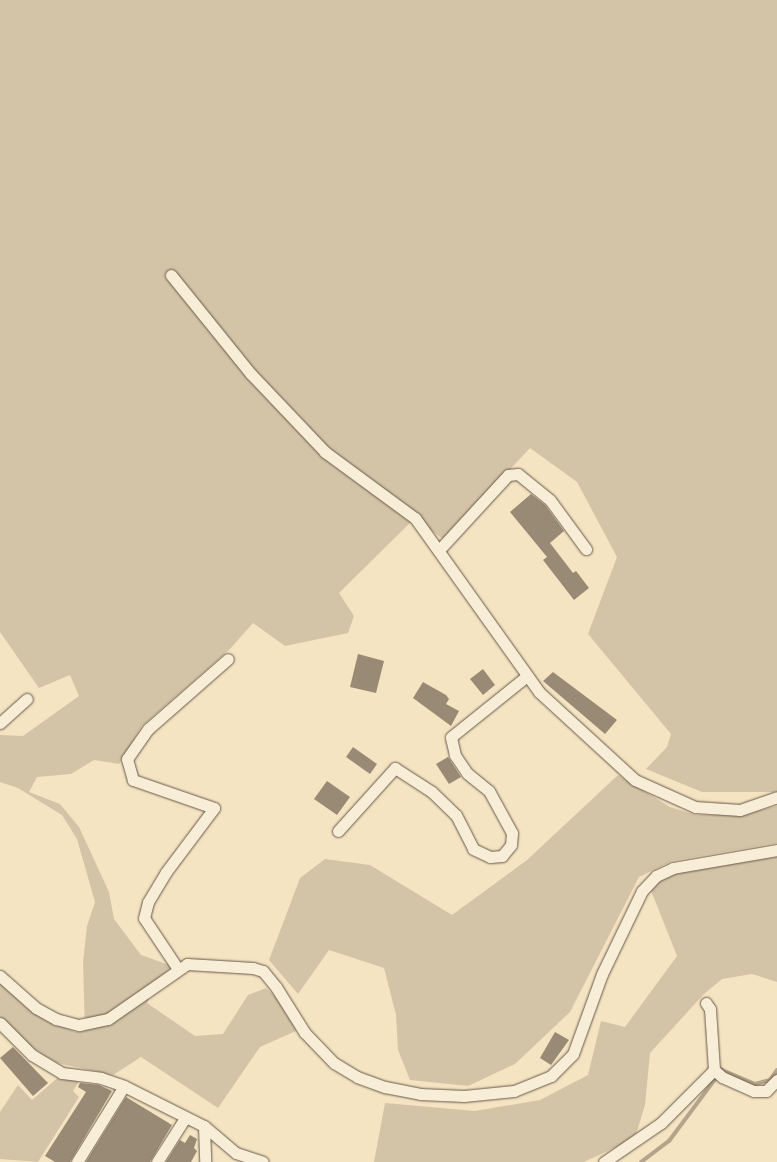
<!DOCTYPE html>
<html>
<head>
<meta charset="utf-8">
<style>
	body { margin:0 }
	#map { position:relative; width:777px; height:1162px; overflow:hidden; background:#f5e4c2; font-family:"Libre Caslon Text",serif }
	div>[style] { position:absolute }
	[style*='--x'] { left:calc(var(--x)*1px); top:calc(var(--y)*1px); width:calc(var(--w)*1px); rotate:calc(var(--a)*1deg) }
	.green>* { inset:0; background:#d4c4a7 }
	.stream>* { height:4px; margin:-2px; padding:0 2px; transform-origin:2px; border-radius:2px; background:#b4a48b }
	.building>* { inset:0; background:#998a75 }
	.roads { filter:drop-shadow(0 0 1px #655849) drop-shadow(0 0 1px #655849) }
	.street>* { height:11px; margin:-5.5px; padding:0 5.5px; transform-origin:5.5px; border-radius:5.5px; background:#f8edd7 }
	span { translate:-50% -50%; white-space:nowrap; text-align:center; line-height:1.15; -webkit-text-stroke:4px #f8edd7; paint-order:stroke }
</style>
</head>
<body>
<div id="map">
	<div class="green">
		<div style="clip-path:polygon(0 0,777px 0,777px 792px,702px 792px,646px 769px,667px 747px,671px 734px,588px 634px,617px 557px,577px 482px,530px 448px,444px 540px,415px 518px,339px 593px,354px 616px,348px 633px,285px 646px,253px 623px,229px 650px,142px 726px,119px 764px,94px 760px,71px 774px,37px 777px,29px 792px,60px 804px,79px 827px,109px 892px,114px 919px,141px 955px,172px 966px,158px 980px,147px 1003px,195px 1036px,223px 1034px,248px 995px,266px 988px,278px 999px,295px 1023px,296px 1031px,260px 1047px,218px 1108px,141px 1057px,113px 1075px,57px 1063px,31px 1047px,0 1018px,0 983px,48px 1020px,75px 1032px,85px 1031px,83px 962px,87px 926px,95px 902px,77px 839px,62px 815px,18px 788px,0 782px,0 735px,23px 736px,79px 696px,70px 675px,39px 688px,0 632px)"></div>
		<div style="clip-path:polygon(618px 775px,670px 807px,696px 815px,742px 815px,777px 806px,777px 843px,672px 861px,639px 877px,570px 1012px,515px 1064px,468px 1086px,410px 1080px,398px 1050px,396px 1015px,384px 968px,329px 950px,298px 994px,269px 960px,300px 878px,325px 859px,370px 865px,452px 915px,527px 860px)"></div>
		<div style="clip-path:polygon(777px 853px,777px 982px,752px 974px,722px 979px,704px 994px,650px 1053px,645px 1105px,635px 1138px,584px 1162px,374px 1162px,385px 1103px,475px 1111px,540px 1100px,588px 1075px,601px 1021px,625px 1027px,677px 956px,650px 888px,674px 872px)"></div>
		<div style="clip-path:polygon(61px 1075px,81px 1078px,73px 1091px,79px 1097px,38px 1162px,0 1159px,0 1112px,18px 1085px,32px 1100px)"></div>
	</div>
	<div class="stream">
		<div style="--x:641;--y:1162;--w:35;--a:-37"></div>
		<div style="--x:669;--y:1141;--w:89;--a:-53.3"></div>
		<div style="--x:722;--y:1070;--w:36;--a:23"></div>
		<div style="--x:755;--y:1084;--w:16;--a:-15"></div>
		<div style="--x:770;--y:1080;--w:12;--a:-55"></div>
	</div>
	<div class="building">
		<div style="clip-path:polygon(531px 494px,545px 505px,564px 531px,550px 543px,573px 573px,576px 571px,589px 588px,574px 600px,543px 560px,547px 557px,510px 512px)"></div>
		<div style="clip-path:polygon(358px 654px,384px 661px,376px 693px,350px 687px)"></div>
		<div style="clip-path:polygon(483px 669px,495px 685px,483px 695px,470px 679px)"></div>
		<div style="clip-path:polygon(553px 672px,617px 720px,605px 734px,543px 681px)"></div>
		<div style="clip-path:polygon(423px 682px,446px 695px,449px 699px,446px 704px,459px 711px,451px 726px,413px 698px)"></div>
		<div style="clip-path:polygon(353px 747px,377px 764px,370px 774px,346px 757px)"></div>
		<div style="clip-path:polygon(448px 757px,461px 777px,449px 784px,436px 764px)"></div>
		<div style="clip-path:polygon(327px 781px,350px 797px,337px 815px,314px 799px)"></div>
		<div style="clip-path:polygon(555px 1032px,569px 1040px,551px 1065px,540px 1058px)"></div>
		<div style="clip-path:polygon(13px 1047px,48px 1083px,33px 1096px,0 1058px)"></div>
		<div style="clip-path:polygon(80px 1083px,99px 1085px,112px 1091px,70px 1162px,55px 1162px,45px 1156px,86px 1092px,78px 1087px)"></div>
		<div style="clip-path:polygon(126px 1097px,172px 1125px,150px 1162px,86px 1162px)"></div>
		<div style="clip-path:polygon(190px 1135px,197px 1139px,194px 1148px,197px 1151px,191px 1162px,166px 1162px,180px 1140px,185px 1143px)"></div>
	</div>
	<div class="roads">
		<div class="street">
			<div style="--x:171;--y:275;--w:127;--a:51.1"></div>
			<div style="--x:251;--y:374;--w:108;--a:46.5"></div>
			<div style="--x:325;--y:452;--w:112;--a:36.3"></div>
			<div style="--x:415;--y:518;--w:214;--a:54.5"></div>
			<div style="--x:539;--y:692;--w:130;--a:42.5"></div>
			<div style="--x:635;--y:780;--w:66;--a:24.2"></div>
			<div style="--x:695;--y:807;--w:45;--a:3.8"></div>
			<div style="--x:740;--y:810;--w:39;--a:-19"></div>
			<div style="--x:439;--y:550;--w:102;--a:-47.4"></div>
			<div style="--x:508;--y:475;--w:10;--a:-6"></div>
			<div style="--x:518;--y:474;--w:41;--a:39.1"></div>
			<div style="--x:550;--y:500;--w:61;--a:53.7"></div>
			<div style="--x:0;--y:723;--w:36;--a:-42"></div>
			<div style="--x:338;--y:831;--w:85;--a:-47.9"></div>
			<div style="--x:395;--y:768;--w:44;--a:33"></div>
			<div style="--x:432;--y:792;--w:33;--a:44"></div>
			<div style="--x:456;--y:815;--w:38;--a:63"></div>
			<div style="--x:473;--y:849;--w:19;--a:25"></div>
			<div style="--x:490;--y:857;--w:12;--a:-5"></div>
			<div style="--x:502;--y:856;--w:14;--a:-51"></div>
			<div style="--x:511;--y:845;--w:12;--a:-85"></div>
			<div style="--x:512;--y:833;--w:48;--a:-118.7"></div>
			<div style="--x:489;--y:791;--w:28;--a:-141"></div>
			<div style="--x:467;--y:773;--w:22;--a:-124"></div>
			<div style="--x:455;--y:755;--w:18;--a:-103"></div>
			<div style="--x:451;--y:737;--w:97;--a:-38.8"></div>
			<div style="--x:178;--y:969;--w:61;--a:-123.7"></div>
			<div style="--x:144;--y:918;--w:16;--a:-76"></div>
			<div style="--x:148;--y:902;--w:35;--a:-59"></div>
			<div style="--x:166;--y:872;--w:80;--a:-53.1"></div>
			<div style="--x:214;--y:808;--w:86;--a:-160.9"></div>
			<div style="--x:133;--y:780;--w:22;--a:-106"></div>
			<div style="--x:127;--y:759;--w:37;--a:-55"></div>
			<div style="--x:148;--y:729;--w:106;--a:-41.2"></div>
			<div style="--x:0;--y:976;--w:48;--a:41.6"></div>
			<div style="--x:36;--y:1008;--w:23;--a:29"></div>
			<div style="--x:56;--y:1019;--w:24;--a:15"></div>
			<div style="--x:79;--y:1025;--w:30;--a:-12"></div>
			<div style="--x:108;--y:1019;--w:96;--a:-34.8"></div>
			<div style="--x:187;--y:964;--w:66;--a:3.5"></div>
			<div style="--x:253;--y:968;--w:10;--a:17"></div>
			<div style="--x:263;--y:971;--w:21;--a:51"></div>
			<div style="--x:276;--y:987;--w:54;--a:57.8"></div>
			<div style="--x:305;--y:1033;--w:42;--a:46"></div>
			<div style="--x:334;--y:1063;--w:27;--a:31"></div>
			<div style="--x:357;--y:1077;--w:30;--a:20"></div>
			<div style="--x:385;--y:1087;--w:36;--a:11"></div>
			<div style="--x:420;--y:1094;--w:44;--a:2.6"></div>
			<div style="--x:464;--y:1096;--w:50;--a:-5.7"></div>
			<div style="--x:514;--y:1091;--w:40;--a:-22"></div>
			<div style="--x:551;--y:1076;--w:31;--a:-45"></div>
			<div style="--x:573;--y:1054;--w:85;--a:-70.1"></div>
			<div style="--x:602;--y:974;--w:92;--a:-64.3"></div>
			<div style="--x:642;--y:891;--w:21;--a:-47"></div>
			<div style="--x:656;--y:876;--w:19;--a:-25"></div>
			<div style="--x:673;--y:868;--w:106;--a:-9.8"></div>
			<div style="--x:706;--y:1003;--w:7;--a:56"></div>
			<div style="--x:710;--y:1009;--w:61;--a:86.2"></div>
			<div style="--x:0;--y:1023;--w:45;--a:45"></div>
			<div style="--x:32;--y:1055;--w:35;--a:31"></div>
			<div style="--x:62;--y:1073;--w:39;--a:7"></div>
			<div style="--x:101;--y:1078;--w:24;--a:19"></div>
			<div style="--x:124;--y:1086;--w:89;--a:26.6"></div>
			<div style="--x:204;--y:1126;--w:42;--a:40.2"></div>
			<div style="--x:236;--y:1153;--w:28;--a:18"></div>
			<div style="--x:204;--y:1126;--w:36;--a:88"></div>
			<div style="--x:77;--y:1162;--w:89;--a:-58.3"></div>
			<div style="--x:157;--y:1162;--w:52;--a:-57.5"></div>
			<div style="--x:604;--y:1162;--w:69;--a:-34.4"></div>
			<div style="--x:661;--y:1123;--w:75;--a:-45"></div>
			<div style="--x:714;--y:1070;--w:11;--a:41"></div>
			<div style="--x:722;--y:1077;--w:35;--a:24"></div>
			<div style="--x:754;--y:1091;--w:12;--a:0"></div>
			<div style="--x:766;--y:1091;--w:16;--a:-45"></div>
		</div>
	</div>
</div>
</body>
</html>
